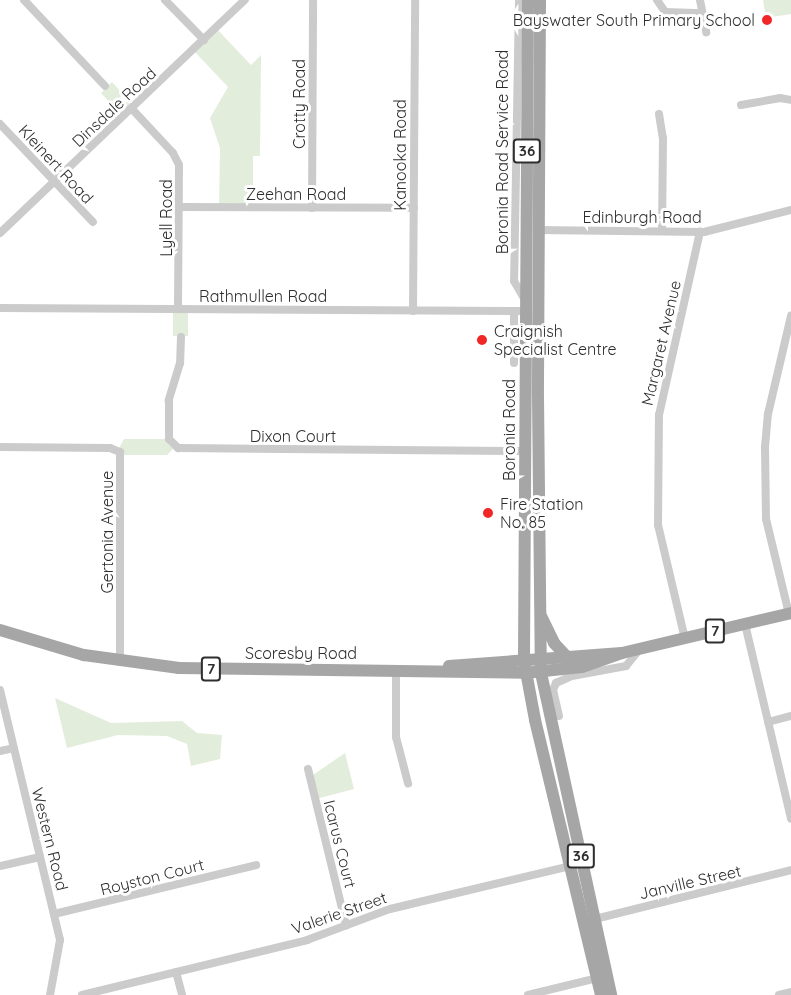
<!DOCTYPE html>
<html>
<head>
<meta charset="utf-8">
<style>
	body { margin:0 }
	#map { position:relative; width:791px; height:995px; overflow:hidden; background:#fff; font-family:Quicksand,sans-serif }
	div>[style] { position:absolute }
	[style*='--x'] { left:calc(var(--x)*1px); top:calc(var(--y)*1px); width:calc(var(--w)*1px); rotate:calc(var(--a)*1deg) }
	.green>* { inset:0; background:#e3eddb }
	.street>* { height:8px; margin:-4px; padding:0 4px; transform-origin:4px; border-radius:4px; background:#cbcbcb }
	.primary>* { height:12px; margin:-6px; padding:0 6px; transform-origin:6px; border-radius:6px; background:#a6a6a6 }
	.dots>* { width:16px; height:16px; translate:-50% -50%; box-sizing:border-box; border:3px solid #fff; border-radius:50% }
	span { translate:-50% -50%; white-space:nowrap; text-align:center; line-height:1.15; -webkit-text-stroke:6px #fff; paint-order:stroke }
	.shield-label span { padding:2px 4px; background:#fff; border:2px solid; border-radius:4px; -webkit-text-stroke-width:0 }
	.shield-label { font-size:15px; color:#2e2e2e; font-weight:700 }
	.poi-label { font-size:16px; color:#2e2e2e }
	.right { translate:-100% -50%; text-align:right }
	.left { translate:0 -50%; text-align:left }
	.street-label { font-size:16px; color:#2e2e2e }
</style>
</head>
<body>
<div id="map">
	<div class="green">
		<div style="clip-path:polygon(763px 0,791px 0,791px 14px,766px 18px)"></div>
		<div style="clip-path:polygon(216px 28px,251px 65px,261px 55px,260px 156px,253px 156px,253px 207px,219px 207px,220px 148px,210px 118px,228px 87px,193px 50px)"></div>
		<div style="clip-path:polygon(112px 82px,134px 106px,123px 117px,101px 93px)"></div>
		<div style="clip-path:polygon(173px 309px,188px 309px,188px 336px,173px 336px)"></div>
		<div style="clip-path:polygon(124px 439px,169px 439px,175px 447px,167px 455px,121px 455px,118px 450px)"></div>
		<div style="clip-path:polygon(55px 698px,111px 723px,182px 721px,197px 733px,222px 735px,220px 759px,191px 766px,187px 744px,167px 736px,118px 735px,67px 748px)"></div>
		<div style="clip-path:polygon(345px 753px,354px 789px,316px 799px,310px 777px)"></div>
	</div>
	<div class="street">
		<div style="--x:24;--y:0;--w:118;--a:46.7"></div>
		<div style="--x:165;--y:0;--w:56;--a:45.7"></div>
		<div style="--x:519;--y:0;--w:281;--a:91"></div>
		<div style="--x:514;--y:281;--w:22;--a:60"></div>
		<div style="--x:657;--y:0;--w:14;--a:56"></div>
		<div style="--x:665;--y:12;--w:37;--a:2"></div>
		<div style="--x:700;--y:0;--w:33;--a:79"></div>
		<div style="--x:741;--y:105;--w:40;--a:-10"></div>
		<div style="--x:780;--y:98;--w:11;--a:10"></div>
		<div style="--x:132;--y:109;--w:60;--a:47"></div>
		<div style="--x:173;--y:153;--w:13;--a:63"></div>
		<div style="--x:179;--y:165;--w:144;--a:90.4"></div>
		<div style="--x:659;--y:114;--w:24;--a:81"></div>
		<div style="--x:663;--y:138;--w:93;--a:90.6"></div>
		<div style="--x:0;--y:124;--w:135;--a:46.5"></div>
		<div style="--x:179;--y:207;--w:235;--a:0.2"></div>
		<div style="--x:312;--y:208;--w:208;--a:-89.7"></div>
		<div style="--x:537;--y:230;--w:167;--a:0.7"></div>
		<div style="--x:704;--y:232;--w:90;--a:-14.2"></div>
		<div style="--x:0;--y:233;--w:338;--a:-43.6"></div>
		<div style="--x:0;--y:308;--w:526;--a:0.33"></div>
		<div style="--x:413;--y:311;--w:311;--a:-89.6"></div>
		<div style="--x:514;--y:311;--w:52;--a:90"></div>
		<div style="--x:181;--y:337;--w:26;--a:92"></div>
		<div style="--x:180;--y:363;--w:39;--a:107"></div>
		<div style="--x:169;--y:400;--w:39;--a:90"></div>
		<div style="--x:169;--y:439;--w:13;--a:45"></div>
		<div style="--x:178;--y:448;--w:348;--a:0.5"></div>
		<div style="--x:0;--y:447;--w:110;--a:0.5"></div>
		<div style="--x:110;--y:448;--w:11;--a:22"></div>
		<div style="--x:120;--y:452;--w:210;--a:90"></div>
		<div style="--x:789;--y:614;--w:98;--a:-103.6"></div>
		<div style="--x:766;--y:519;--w:72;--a:-90.8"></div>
		<div style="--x:765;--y:447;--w:33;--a:-85"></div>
		<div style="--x:768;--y:414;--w:101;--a:-76.8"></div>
		<div style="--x:745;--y:624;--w:200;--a:76.7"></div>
		<div style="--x:685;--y:639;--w:117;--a:-103.3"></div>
		<div style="--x:658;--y:525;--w:110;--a:-89.5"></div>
		<div style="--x:659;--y:415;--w:188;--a:-77.4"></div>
		<div style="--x:396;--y:669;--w:68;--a:90"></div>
		<div style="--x:396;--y:737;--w:48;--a:75.4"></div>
		<div style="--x:0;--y:690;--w:257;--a:76.5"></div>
		<div style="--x:60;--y:940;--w:56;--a:100.3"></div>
		<div style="--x:559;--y:716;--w:27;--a:-103"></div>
		<div style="--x:553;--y:690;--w:8;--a:-67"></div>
		<div style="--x:556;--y:683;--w:17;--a:-24"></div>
		<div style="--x:572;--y:676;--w:55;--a:-10.5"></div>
		<div style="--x:626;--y:666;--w:19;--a:-51"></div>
		<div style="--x:768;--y:722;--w:24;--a:-15"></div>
		<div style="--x:0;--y:751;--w:14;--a:-12"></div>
		<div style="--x:308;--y:769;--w:161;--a:76.3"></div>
		<div style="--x:0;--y:866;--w:41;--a:-12.7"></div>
		<div style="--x:54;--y:914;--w:208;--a:-13.6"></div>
		<div style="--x:591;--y:920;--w:206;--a:-14"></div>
		<div style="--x:176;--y:972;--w:24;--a:75"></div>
		<div style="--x:82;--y:995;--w:232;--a:-13.7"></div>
		<div style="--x:307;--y:940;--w:89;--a:-20.5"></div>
		<div style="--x:390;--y:909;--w:185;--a:-13.4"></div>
		<div style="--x:528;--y:995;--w:71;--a:-13.8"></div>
		<div style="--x:779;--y:995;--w:12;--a:-14"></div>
	</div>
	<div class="primary">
		<div style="--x:528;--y:0;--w:661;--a:90.35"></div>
		<div style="--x:524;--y:661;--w:60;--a:79.4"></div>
		<div style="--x:535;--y:720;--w:283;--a:76.5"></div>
		<div style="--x:540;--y:0;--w:397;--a:90.3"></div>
		<div style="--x:538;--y:397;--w:276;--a:89.4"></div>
		<div style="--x:541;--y:673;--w:330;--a:77.7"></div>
		<div style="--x:541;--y:616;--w:30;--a:64"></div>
		<div style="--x:554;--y:643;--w:21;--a:47"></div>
		<div style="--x:0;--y:630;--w:88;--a:16.6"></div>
		<div style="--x:84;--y:655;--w:96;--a:7.8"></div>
		<div style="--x:179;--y:668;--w:346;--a:0.8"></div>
		<div style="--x:525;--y:673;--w:57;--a:-6"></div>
		<div style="--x:582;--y:667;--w:42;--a:-19.3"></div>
		<div style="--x:449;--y:666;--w:173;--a:-4.3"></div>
		<div style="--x:622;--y:653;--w:174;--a:-13.3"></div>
	</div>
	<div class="dots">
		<div style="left:767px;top:20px;background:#ef2727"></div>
		<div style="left:482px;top:340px;background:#ef2727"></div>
		<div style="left:488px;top:513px;background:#ef2727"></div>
	</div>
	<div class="shield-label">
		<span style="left:527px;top:151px">36</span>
		<span style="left:715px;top:631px">7</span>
		<span style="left:211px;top:669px">7</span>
		<span style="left:581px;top:856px">36</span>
	</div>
	<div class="poi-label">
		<span class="right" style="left:755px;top:20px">Bayswater South Primary School</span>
		<span class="left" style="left:494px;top:340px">Craignish<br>Specialist Centre</span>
		<span class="left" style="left:500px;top:513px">Fire Station<br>No. 85</span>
	</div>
	<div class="street-label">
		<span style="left:299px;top:104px;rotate:-90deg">Crotty Road</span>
		<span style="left:114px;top:107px;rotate:-43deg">Dinsdale Road</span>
		<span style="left:502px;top:152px;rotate:-90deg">Boronia Road Service Road</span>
		<span style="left:400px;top:155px;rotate:-90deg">Kanooka Road</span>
		<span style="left:56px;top:164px;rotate:47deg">Kleinert Road</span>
		<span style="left:296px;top:194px">Zeehan Road</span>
		<span style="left:642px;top:217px">Edinburgh Road</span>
		<span style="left:166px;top:218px;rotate:-90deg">Lyell Road</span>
		<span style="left:263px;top:296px">Rathmullen Road</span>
		<span style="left:661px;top:343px;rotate:-77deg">Margaret Avenue</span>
		<span style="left:509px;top:430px;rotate:-90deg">Boronia Road</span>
		<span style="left:293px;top:436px">Dixon Court</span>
		<span style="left:107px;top:532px;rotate:-90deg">Gertonia Avenue</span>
		<span style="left:301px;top:653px">Scoresby Road</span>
		<span style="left:50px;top:839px;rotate:76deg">Western Road</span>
		<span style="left:340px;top:844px;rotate:76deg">Icarus Court</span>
		<span style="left:152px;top:877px;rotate:-14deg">Royston Court</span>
		<span style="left:690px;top:882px;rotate:-13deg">Janville Street</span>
		<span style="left:339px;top:913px;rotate:-19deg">Valerie Street</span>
	</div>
</div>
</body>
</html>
